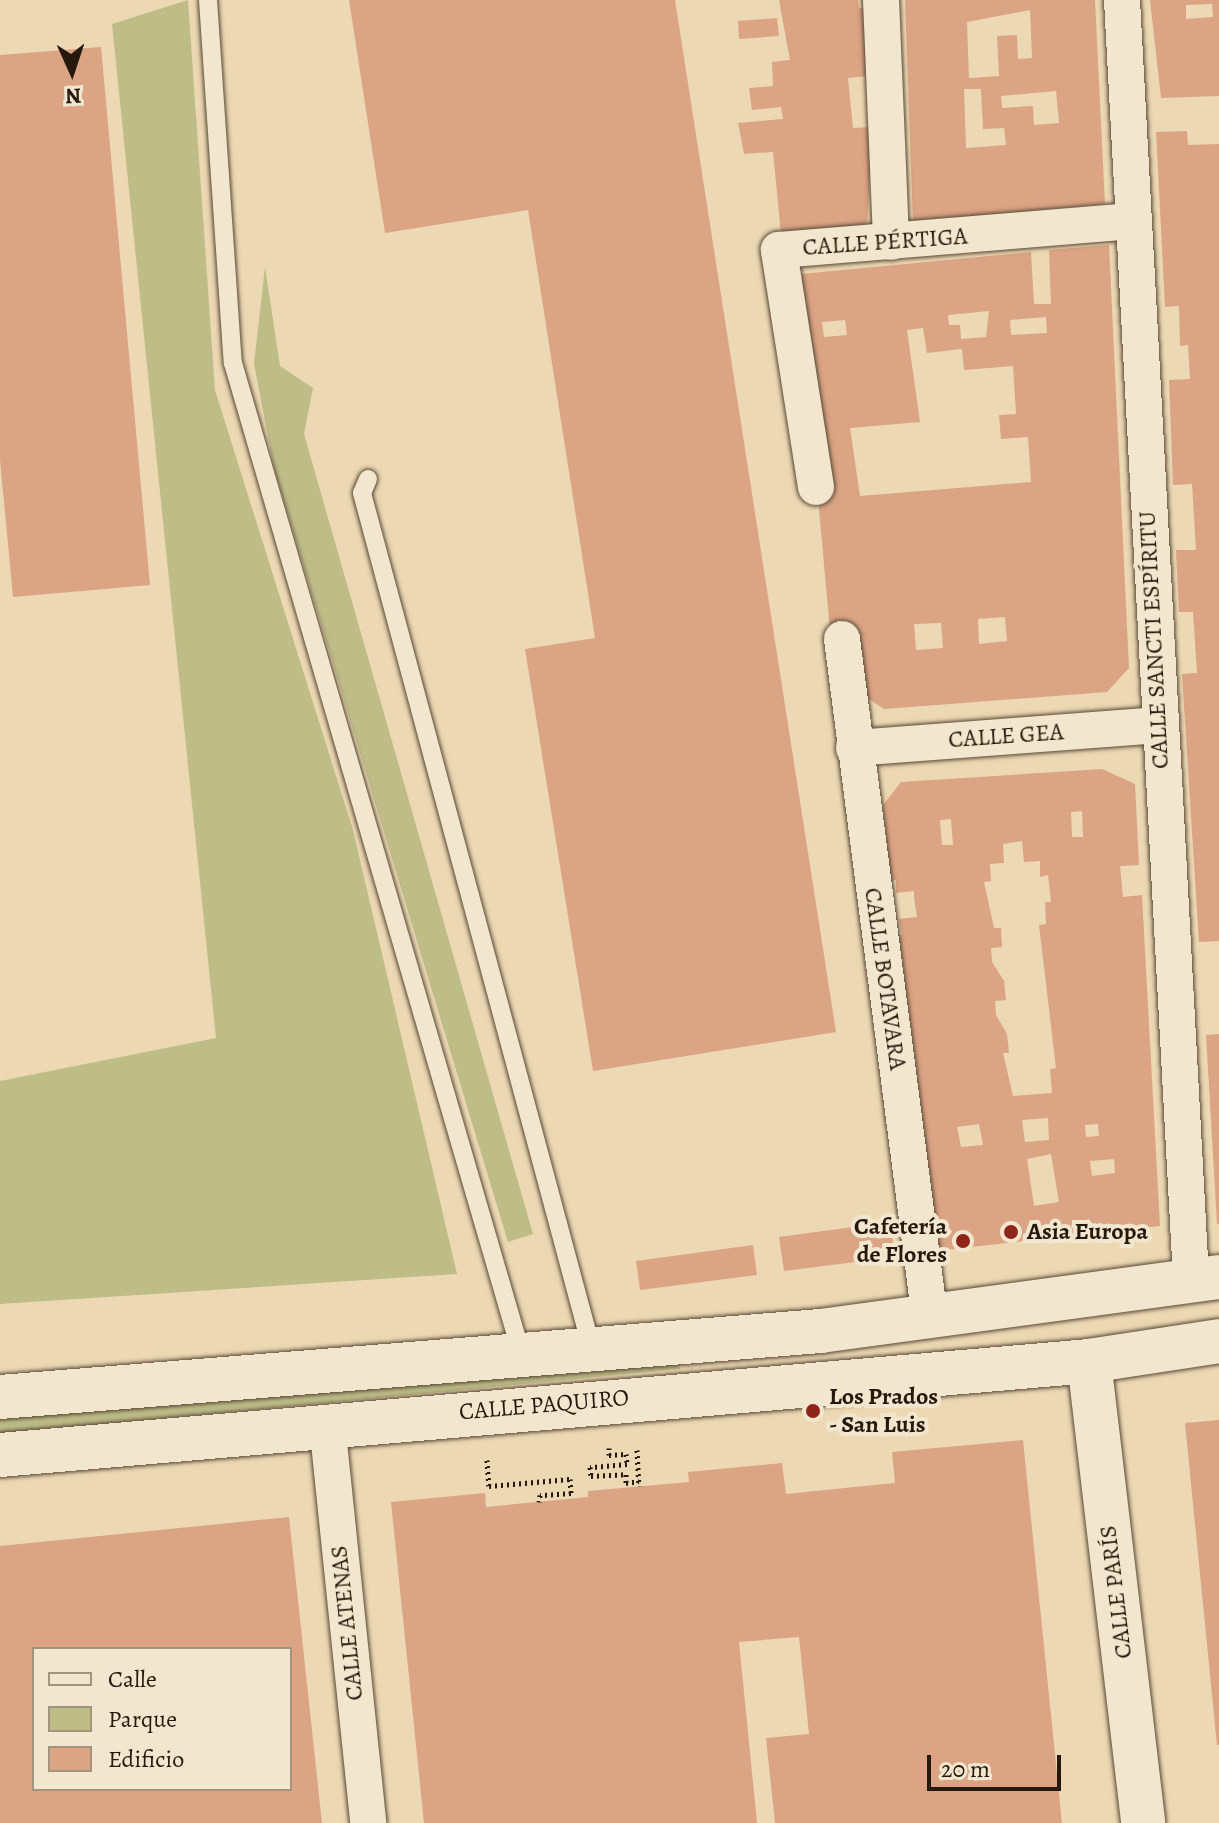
<!DOCTYPE html>
<html>
<head>
<meta charset="utf-8">
<style>
	body { margin:0 }
	#map { position:relative; width:1219px; height:1823px; overflow:hidden; background:#ecd8b3; font-family:Alegreya,serif }
	div>[style] { position:absolute }
	[style*='--x'] { left:calc(var(--x)*1px); top:calc(var(--y)*1px); width:calc(var(--w)*1px); rotate:calc(var(--a)*1deg) }
	.green>* { inset:0; background:#bebd88 }
	.building>* { inset:0; background:#dba484 }
	.path>* { height:5px; margin-top:-2.5px; transform-origin:0; background:repeating-linear-gradient(90deg,#26190c 0 2px,transparent 0 6px) }
	.roads { filter:drop-shadow(0 0 2px #584936) drop-shadow(0 0 2px #584936) }
	.lane>* { height:18px; margin:-9px; padding:0 9px; transform-origin:9px; border-radius:9px; background:#f3e6ce }
	.street>* { height:36px; margin:-18px; padding:0 18px; transform-origin:18px; border-radius:18px; background:#f3e6ce }
	.secondary>* { height:44px; margin:-22px; padding:0 22px; transform-origin:22px; border-radius:22px; background:#f3e6ce }
	.dots>* { width:22px; height:22px; translate:-50% -50%; box-sizing:border-box; border:4px solid #f3e6ce; border-radius:50% }
	span { translate:-50% -50%; white-space:nowrap; text-align:center; line-height:1.15; -webkit-text-stroke:8px #f3e6ce; paint-order:stroke }
	.street-label { font-size:24px; color:#26190c }
	.poi-label { font-size:24px; color:#26190c; font-weight:700 }
	.right { translate:-100% -50%; text-align:right }
	.left { translate:0 -50%; text-align:left }
	.legend { position:absolute; left:32px; top:1647px; width:260px; height:144px; box-sizing:border-box; background:#f3e6ce; border:2px solid #a19480; margin:0; padding:10px 14px; list-style:none; font-size:24px; color:#26190c }
	.legend li { display:flex; align-items:center; gap:16px; height:40px }
	.legend b { width:40px; border:2px solid #a19480 }
	.north { position:absolute; left:32px; top:32px; width:80px; height:80px; -webkit-text-stroke:6px #f3e6ce; paint-order:stroke; rotate:177deg; font-size:22px; font-weight:700; line-height:32px; text-align:center; color:#26190c }
	.north::after { content:''; display:block; margin:auto; width:28px; height:36px; background:#26190c; clip-path:polygon(50% 0,100% 100%,50% 72%,0 100%) }
	.scale { position:absolute; left:927px; top:1755px; width:134px; height:36px; box-sizing:border-box; border:4px solid #26190c; border-top:0; padding-left:10px; font-size:24px; line-height:28px; white-space:nowrap; color:#26190c; -webkit-text-stroke:6px #f3e6ce; paint-order:stroke }
</style>
</head>
<body>
<div id="map">
	<div class="green">
		<div style="clip-path:polygon(188px 0,215px 390px,353px 830px,457px 1274px,0 1304px,0 1081px,216px 1038px,112px 24px)"></div>
		<div style="clip-path:polygon(265px 267px,280px 366px,313px 388px,304px 434px,533px 1234px,508px 1242px,274px 468px,254px 364px)"></div>
		<div style="clip-path:polygon(679px 1358px,680px 1369px,0 1434px,0 1410px)"></div>
	</div>
	<div class="building">
		<div style="clip-path:polygon(349px 0,675px 0,836px 1032px,593px 1071px,525px 649px,595px 638px,528px 210px,385px 233px)"></div>
		<div style="clip-path:polygon(779px 0,858px 0,859px 8px,867px 8px,869px 76px,848px 78px,853px 128px,872px 127px,867px 227px,781px 234px,773px 152px,744px 154px,738px 123px,783px 119px,781px 107px,752px 110px,749px 88px,773px 86px,772px 62px,790px 60px)"></div>
		<div style="clip-path:polygon(evenodd,905px 0,1095px 0,1105px 204px,913px 223px,905px 0,1030px 10px,1032px 58px,1018px 59px,1017px 35px,997px 36px,999px 76px,969px 78px,967px 22px,1030px 10px,905px 0,964px 89px,981px 89px,983px 129px,1004px 128px,1006px 145px,966px 148px,964px 89px,905px 0,1056px 91px,1059px 123px,1034px 125px,1033px 106px,1002px 108px,1001px 96px,1056px 91px)"></div>
		<div style="clip-path:polygon(evenodd,1150px 0,1219px 0,1219px 96px,1161px 98px,1150px 0,1212px 4px,1213px 17px,1186px 19px,1186px 5px,1212px 4px)"></div>
		<div style="clip-path:polygon(777px 18px,779px 36px,739px 39px,738px 21px)"></div>
		<div style="clip-path:polygon(101px 47px,150px 585px,13px 597px,0 460px,0 55px)"></div>
		<div style="clip-path:polygon(1187px 131px,1188px 145px,1219px 144px,1219px 941px,1199px 942px,1182px 674px,1197px 673px,1193px 612px,1179px 612px,1176px 550px,1196px 550px,1192px 484px,1173px 485px,1169px 380px,1190px 379px,1188px 345px,1180px 346px,1179px 306px,1165px 307px,1156px 132px)"></div>
		<div style="clip-path:polygon(evenodd,1109px 245px,1129px 668px,1107px 692px,884px 709px,857px 691px,830px 630px,818px 499px,831px 498px,801px 274px,1031px 252px,1034px 304px,1051px 304px,1049px 250px,1109px 245px,989px 311px,986px 337px,961px 339px,960px 325px,949px 325px,948px 315px,989px 311px,1109px 245px,1046px 317px,1047px 333px,1011px 335px,1010px 320px,1046px 317px,1109px 245px,845px 320px,847px 335px,824px 337px,822px 322px,845px 320px,1109px 245px,923px 328px,927px 353px,962px 349px,964px 370px,1013px 366px,1016px 414px,999px 415px,1001px 439px,1028px 437px,1031px 482px,860px 496px,850px 428px,920px 422px,907px 330px,923px 328px,1109px 245px,1005px 617px,1007px 641px,979px 644px,978px 619px,1005px 617px,1109px 245px,941px 623px,943px 648px,916px 650px,914px 624px,941px 623px)"></div>
		<div style="clip-path:polygon(evenodd,1102px 769px,1135px 784px,1139px 865px,1120px 866px,1123px 897px,1142px 895px,1160px 1226px,936px 1251px,896px 935px,902px 935px,899px 919px,917px 917px,914px 898px,914px 891px,896px 893px,896px 880px,889px 881px,883px 805px,901px 782px,1102px 769px,1082px 811px,1083px 837px,1072px 837px,1071px 812px,1082px 811px,1102px 769px,951px 819px,953px 845px,942px 845px,940px 820px,951px 819px,1102px 769px,1022px 841px,1024px 862px,1040px 861px,1040px 877px,1048px 875px,1051px 902px,1045px 902px,1046px 924px,1039px 925px,1056px 1068px,1050px 1069px,1052px 1093px,1013px 1096px,1003px 1053px,1009px 1053px,1007px 1034px,996px 1015px,995px 1001px,1006px 1000px,1004px 981px,992px 962px,991px 948px,1002px 947px,1001px 928px,994px 928px,984px 882px,991px 881px,990px 864px,1004px 863px,1003px 844px,1022px 841px,1102px 769px,1048px 1118px,1049px 1140px,1025px 1142px,1022px 1120px,1048px 1118px,1102px 769px,979px 1124px,983px 1145px,961px 1147px,957px 1127px,979px 1124px,1102px 769px,1098px 1124px,1099px 1136px,1086px 1137px,1085px 1125px,1098px 1124px,1102px 769px,1051px 1154px,1059px 1202px,1034px 1206px,1027px 1159px,1051px 1154px,1102px 769px,1114px 1159px,1115px 1173px,1092px 1176px,1090px 1161px,1114px 1159px)"></div>
		<div style="clip-path:polygon(1219px 1034px,1219px 1224px,1217px 1224px,1206px 1035px)"></div>
		<div style="clip-path:polygon(890px 1222px,895px 1257px,784px 1271px,779px 1237px)"></div>
		<div style="clip-path:polygon(753px 1245px,757px 1275px,640px 1290px,636px 1261px)"></div>
		<div style="clip-path:polygon(1219px 1420px,1219px 1745px,1217px 1745px,1185px 1423px)"></div>
		<div style="clip-path:polygon(1023px 1440px,1062px 1823px,775px 1823px,766px 1738px,809px 1734px,799px 1637px,739px 1642px,757px 1823px,424px 1823px,391px 1502px,485px 1493px,486px 1507px,588px 1497px,588px 1491px,689px 1482px,688px 1472px,782px 1463px,786px 1494px,835px 1489px,895px 1483px,892px 1452px)"></div>
		<div style="clip-path:polygon(evenodd,289px 1517px,322px 1823px,0 1823px,0 1546px,289px 1517px,34px 1649px,290px 1649px,290px 1789px,34px 1789px,34px 1649px)"></div>
	</div>
	<div class="path">
		<div style="--x:609;--y:1448;--w:7;--a:90"></div>
		<div style="--x:609;--y:1455;--w:17;--a:-3"></div>
		<div style="--x:626;--y:1454;--w:10;--a:84"></div>
		<div style="--x:627;--y:1464;--w:37;--a:175"></div>
		<div style="--x:590;--y:1467;--w:9;--a:84"></div>
		<div style="--x:591;--y:1476;--w:35;--a:-3"></div>
		<div style="--x:626;--y:1474;--w:9;--a:90"></div>
		<div style="--x:626;--y:1483;--w:13;--a:-9"></div>
		<div style="--x:637;--y:1450;--w:36;--a:87"></div>
		<div style="--x:487;--y:1460;--w:26;--a:86"></div>
		<div style="--x:489;--y:1486;--w:81;--a:-4.9"></div>
		<div style="--x:570;--y:1479;--w:14;--a:86"></div>
		<div style="--x:571;--y:1493;--w:31;--a:176"></div>
		<div style="--x:540;--y:1495;--w:7;--a:98"></div>
	</div>
	<div class="roads">
		<div class="lane">
			<div style="--x:208;--y:0;--w:364;--a:86.1"></div>
			<div style="--x:233;--y:363;--w:1034;--a:73.77"></div>
			<div style="--x:368;--y:479;--w:15;--a:113"></div>
			<div style="--x:362;--y:493;--w:887;--a:74.98"></div>
		</div>
		<div class="street">
			<div style="--x:881;--y:0;--w:242;--a:87.6"></div>
			<div style="--x:1122;--y:0;--w:1282;--a:86.91"></div>
			<div style="--x:816;--y:487;--w:240;--a:-98.9"></div>
			<div style="--x:779;--y:250;--w:355;--a:-4.7"></div>
			<div style="--x:842;--y:639;--w:686;--a:82.63"></div>
			<div style="--x:854;--y:748;--w:305;--a:-4.3"></div>
			<div style="--x:327;--y:1423;--w:402;--a:84.1"></div>
		</div>
		<div class="secondary">
			<div style="--x:1089;--y:1361;--w:465;--a:83.3"></div>
			<div style="--x:0;--y:1397;--w:823;--a:-4.6"></div>
			<div style="--x:820;--y:1331;--w:403;--a:-7.7"></div>
			<div style="--x:0;--y:1455;--w:1093;--a:-4.93"></div>
			<div style="--x:1089;--y:1361;--w:132;--a:-8.7"></div>
		</div>
	</div>
	<div class="dots">
		<div style="left:1011px;top:1232px;background:#8f2418"></div>
		<div style="left:963px;top:1241px;background:#8f2418"></div>
		<div style="left:813px;top:1411px;background:#8f2418"></div>
	</div>
	<div class="street-label">
		<span style="left:885px;top:242px;rotate:-4deg">CALLE PÉRTIGA</span>
		<span style="left:1154px;top:640px;rotate:-93deg">CALLE SANCTI ESPÍRITU</span>
		<span style="left:1006px;top:736px;rotate:-4deg">CALLE GEA</span>
		<span style="left:885px;top:979px;rotate:82deg">CALLE BOTAVARA</span>
		<span style="left:544px;top:1405px;rotate:-5deg">CALLE PAQUIRO</span>
		<span style="left:1116px;top:1592px;rotate:-97deg">CALLE PARÍS</span>
		<span style="left:347px;top:1623px;rotate:-96deg">CALLE ATENAS</span>
	</div>
	<div class="poi-label">
		<span class="right" style="left:947px;top:1241px">Cafetería<br>de Flores</span>
		<span class="left" style="left:1027px;top:1232px">Asia Europa</span>
		<span class="left" style="left:829px;top:1411px">Los Prados<br>- San Luis</span>
	</div>
	<ul class="legend">
	<li><b style="height:10px;background:#f3e6ce"></b>Calle</li>
	<li><b style="height:22px;background:#bebd88"></b>Parque</li>
	<li><b style="height:22px;background:#dba484"></b>Edificio</li>
	</ul>
	<div class="north">N</div>
	<div class="scale">20 m</div>
</div>
</body>
</html>
